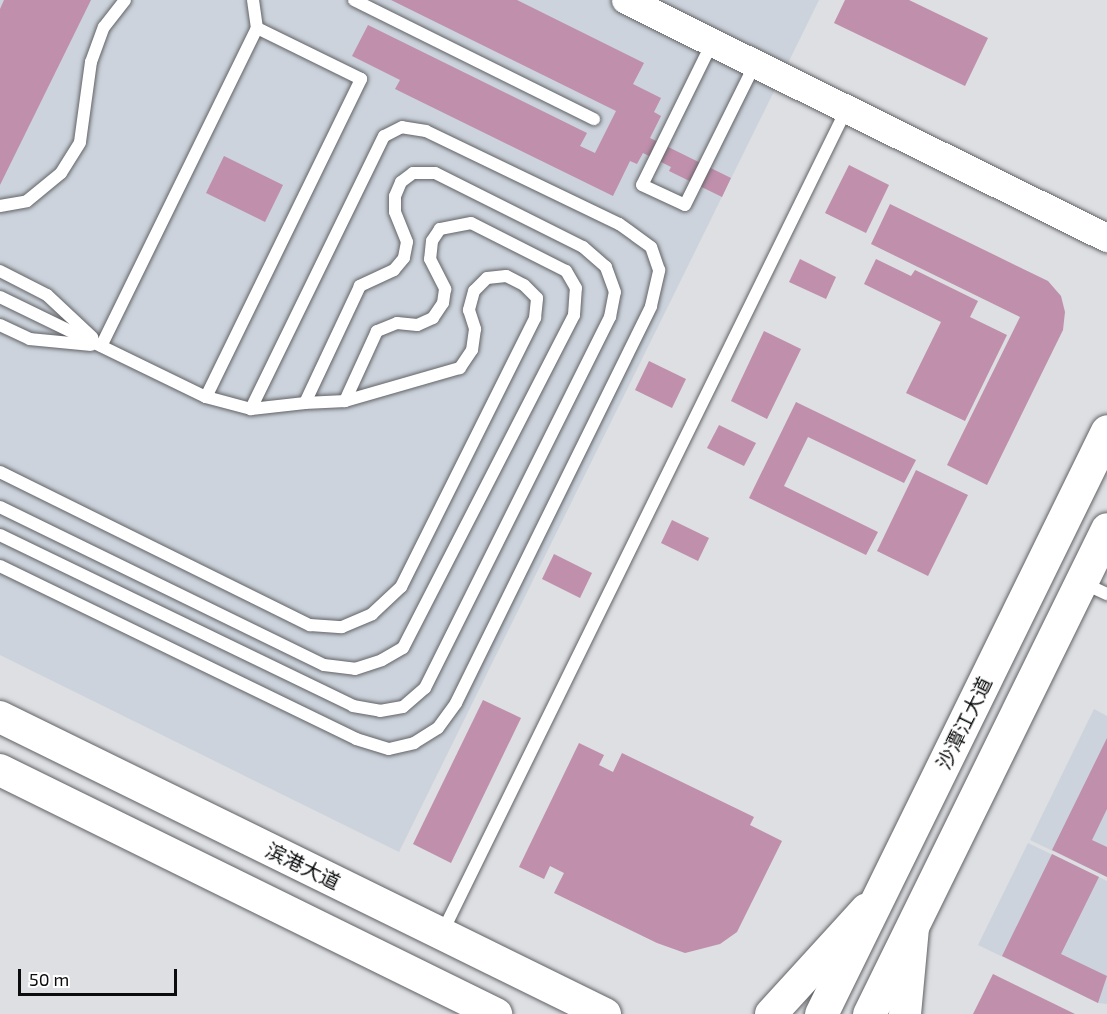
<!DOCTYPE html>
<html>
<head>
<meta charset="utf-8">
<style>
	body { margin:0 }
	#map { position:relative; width:1107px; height:1014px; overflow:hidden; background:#dddfe2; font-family:"Exo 2","Noto Sans SC",sans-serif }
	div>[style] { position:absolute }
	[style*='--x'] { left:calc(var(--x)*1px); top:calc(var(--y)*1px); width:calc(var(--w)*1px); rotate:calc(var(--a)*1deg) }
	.built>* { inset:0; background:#ccd3dc }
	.building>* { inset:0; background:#bf8fac }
	.roads { filter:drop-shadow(0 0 2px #626366) drop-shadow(0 0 2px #626366) }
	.service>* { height:12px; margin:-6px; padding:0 6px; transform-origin:6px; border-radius:6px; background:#fff }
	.tertiary>* { height:28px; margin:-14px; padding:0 14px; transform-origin:14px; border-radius:14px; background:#fff }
	.secondary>* { height:32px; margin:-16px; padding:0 16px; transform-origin:16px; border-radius:16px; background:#fff }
	.primary>* { height:33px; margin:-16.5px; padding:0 16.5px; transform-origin:16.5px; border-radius:16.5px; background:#fff }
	span { translate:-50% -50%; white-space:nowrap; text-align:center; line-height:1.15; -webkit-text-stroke:6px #fff; paint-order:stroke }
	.street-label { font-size:20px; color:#0b0c0d }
	.scale { position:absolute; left:18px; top:969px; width:159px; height:27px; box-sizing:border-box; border:3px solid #0b0c0d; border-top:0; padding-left:8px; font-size:18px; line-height:21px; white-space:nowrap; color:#0b0c0d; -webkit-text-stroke:4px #fff; paint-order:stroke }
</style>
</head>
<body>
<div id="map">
	<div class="built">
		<div style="clip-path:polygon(0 0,819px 0,399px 852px,0 655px)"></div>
		<div style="clip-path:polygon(1094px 709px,1107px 716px,1107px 877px,1030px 840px)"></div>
		<div style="clip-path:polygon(1028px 843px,1107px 881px,1107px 1004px,1098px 1003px,978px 945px)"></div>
	</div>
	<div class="building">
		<div style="clip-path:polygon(4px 0,91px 0,0 185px,0 9px)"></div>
		<div style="clip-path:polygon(391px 0,517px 0,644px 63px,633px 84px,661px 98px,654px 112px,661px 116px,650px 138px,731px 178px,722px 197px,669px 171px,671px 167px,643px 153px,637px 164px,630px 161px,613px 196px,395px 89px,400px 80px,352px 56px,368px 25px,587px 133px,580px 146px,595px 153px,616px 111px)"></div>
		<div style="clip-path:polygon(845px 0,909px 0,988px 38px,965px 86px,834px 23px)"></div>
		<div style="clip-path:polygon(224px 156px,283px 185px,265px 222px,206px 193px)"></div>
		<div style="clip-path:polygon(849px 165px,889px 185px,866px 233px,825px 213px)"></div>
		<div style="clip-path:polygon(890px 204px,1048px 281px,1061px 296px,1065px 312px,1063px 330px,987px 485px,947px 465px,1020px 317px,871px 244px)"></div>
		<div style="clip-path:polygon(800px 259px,836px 277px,826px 299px,789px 282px)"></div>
		<div style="clip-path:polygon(876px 259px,911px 276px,915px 270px,978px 301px,970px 317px,1007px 335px,965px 421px,906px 393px,941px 322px,864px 284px)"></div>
		<div style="clip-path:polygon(764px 331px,801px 349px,767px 419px,731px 401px)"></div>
		<div style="clip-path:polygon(649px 361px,686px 379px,672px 408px,635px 390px)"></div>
		<div style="clip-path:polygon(796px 402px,916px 460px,904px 483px,808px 437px,784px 486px,878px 532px,866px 555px,749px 498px)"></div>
		<div style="clip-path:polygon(719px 425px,756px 443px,744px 466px,707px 448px)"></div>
		<div style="clip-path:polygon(916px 470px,968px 495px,928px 576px,877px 551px)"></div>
		<div style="clip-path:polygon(672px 520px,709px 538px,698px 561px,661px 543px)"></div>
		<div style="clip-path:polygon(554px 554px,592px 573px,580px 598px,542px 579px)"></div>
		<div style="clip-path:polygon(483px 700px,521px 718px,451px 863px,413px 844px)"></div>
		<div style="clip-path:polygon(1107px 738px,1107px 809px,1092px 840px,1107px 847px,1107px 877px,1052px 850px)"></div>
		<div style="clip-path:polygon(579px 743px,604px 755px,599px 765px,613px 772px,622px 753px,754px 817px,750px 825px,782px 841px,737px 932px,720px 944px,685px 953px,657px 943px,554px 893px,564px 873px,550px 866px,544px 879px,519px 867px)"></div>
		<div style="clip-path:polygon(1052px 854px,1099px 877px,1061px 954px,1107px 976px,1098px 1003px,1002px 956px)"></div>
		<div style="clip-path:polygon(993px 974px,1075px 1014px,973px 1014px)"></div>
	</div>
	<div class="roads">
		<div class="service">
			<div style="--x:253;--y:0;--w:28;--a:82"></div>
			<div style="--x:354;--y:0;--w:268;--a:26.4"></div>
			<div style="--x:712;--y:43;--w:158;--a:116.2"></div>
			<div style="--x:642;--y:185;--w:47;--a:24.9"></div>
			<div style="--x:685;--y:205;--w:157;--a:-63.6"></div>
			<div style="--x:0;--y:206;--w:27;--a:-10"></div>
			<div style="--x:27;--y:201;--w:44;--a:-39.5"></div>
			<div style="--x:61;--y:173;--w:36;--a:-58"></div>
			<div style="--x:80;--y:142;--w:81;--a:-82.2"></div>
			<div style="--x:91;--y:62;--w:37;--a:-70"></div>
			<div style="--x:104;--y:27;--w:34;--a:-52"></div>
			<div style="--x:0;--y:271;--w:53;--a:27.1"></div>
			<div style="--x:47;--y:295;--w:62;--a:43"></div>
			<div style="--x:0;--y:297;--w:229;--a:25.9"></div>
			<div style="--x:206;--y:397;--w:354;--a:-64"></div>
			<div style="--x:361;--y:79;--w:116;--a:-153.9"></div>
			<div style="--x:257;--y:28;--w:354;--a:116.1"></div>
			<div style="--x:0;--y:325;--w:33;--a:25"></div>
			<div style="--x:30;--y:339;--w:61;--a:5.6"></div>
			<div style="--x:0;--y:472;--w:346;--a:26.3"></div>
			<div style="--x:310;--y:625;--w:32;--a:4"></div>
			<div style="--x:342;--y:627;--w:33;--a:-23"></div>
			<div style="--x:372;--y:614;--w:40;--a:-43"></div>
			<div style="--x:401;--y:587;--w:301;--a:-63.5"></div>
			<div style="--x:535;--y:318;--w:20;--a:-84"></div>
			<div style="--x:537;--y:298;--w:18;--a:-135"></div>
			<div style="--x:524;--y:285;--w:20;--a:-153"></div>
			<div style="--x:506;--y:276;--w:19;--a:174"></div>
			<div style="--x:487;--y:278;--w:18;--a:135"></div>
			<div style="--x:474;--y:291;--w:20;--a:105"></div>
			<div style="--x:469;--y:310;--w:20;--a:72"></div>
			<div style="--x:475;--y:329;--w:21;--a:98"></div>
			<div style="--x:472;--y:350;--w:22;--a:124"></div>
			<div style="--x:460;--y:368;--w:120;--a:164"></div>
			<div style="--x:0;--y:507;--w:360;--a:26"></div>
			<div style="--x:324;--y:665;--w:31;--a:7"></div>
			<div style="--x:355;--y:669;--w:28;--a:-18"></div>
			<div style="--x:382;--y:660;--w:24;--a:-30"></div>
			<div style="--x:403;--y:648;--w:374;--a:-62.8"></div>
			<div style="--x:574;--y:315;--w:27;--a:-86"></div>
			<div style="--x:576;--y:288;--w:20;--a:-120"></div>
			<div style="--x:566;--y:271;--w:106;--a:-153.2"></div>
			<div style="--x:471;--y:223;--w:32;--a:169"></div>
			<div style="--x:440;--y:229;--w:14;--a:124"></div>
			<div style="--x:432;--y:241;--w:18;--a:96"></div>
			<div style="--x:430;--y:259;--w:34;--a:63"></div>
			<div style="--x:445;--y:289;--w:14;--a:98"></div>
			<div style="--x:443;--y:303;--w:18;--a:124"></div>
			<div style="--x:433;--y:318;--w:17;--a:156"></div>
			<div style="--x:417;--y:325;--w:20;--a:-174"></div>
			<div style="--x:397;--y:323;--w:22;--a:158"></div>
			<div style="--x:377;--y:331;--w:77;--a:114.6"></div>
			<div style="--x:345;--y:401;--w:40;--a:177.1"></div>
			<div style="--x:0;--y:535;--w:392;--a:25.8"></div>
			<div style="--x:353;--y:706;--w:27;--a:10"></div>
			<div style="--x:380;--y:711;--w:23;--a:-10"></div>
			<div style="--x:403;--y:707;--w:29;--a:-41"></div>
			<div style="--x:425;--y:688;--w:415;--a:-63.5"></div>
			<div style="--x:610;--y:317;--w:25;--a:-79"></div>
			<div style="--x:615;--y:292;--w:27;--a:-110"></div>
			<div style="--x:606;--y:267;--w:30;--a:-139"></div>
			<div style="--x:583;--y:247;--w:165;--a:-153.4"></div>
			<div style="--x:435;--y:173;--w:22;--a:180"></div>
			<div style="--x:413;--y:173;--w:15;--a:143"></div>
			<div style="--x:401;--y:182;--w:15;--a:113"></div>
			<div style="--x:395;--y:196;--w:16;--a:90"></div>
			<div style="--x:395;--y:212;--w:32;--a:68"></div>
			<div style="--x:407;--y:242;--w:16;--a:101"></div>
			<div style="--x:404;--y:258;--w:16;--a:130"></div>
			<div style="--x:394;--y:270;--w:38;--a:155"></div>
			<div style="--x:360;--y:286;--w:129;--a:115.2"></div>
			<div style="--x:305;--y:403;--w:54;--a:173.7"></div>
			<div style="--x:251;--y:409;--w:47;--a:-165.1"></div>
			<div style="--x:0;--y:566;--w:396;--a:25.9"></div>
			<div style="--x:356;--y:739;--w:34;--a:17"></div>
			<div style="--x:389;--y:749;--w:26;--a:-13"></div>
			<div style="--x:414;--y:743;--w:28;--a:-32"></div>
			<div style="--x:438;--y:728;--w:31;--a:-54"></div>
			<div style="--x:456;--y:703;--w:442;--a:-63.8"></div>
			<div style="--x:651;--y:306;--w:37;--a:-77"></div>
			<div style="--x:659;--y:270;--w:24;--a:-109"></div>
			<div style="--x:651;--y:247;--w:39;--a:-144"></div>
			<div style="--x:619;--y:224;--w:214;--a:-154.3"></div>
			<div style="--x:426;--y:131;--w:24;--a:-171"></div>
			<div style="--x:402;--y:127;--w:20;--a:153"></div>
			<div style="--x:384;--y:136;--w:304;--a:116"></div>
			<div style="--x:1081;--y:582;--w:29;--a:25"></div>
			<div style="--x:442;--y:933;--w:919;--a:-63.85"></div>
		</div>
		<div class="tertiary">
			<div style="--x:626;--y:0;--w:537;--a:26.33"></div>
		</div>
		<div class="secondary">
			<div style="--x:0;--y:717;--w:674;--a:26.15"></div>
			<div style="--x:0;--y:770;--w:553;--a:26.19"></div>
			<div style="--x:771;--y:1014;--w:142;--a:-47.6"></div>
			<div style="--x:905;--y:1014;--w:86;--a:-84.7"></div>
		</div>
		<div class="primary">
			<div style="--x:821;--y:1014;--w:649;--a:-63.87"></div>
			<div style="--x:869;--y:1014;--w:540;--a:-63.86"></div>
		</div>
	</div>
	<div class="street-label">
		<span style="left:964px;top:723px;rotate:-64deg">沙潭江大道</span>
		<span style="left:303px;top:866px;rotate:26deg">滨港大道</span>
	</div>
	<div class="scale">50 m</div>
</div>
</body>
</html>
